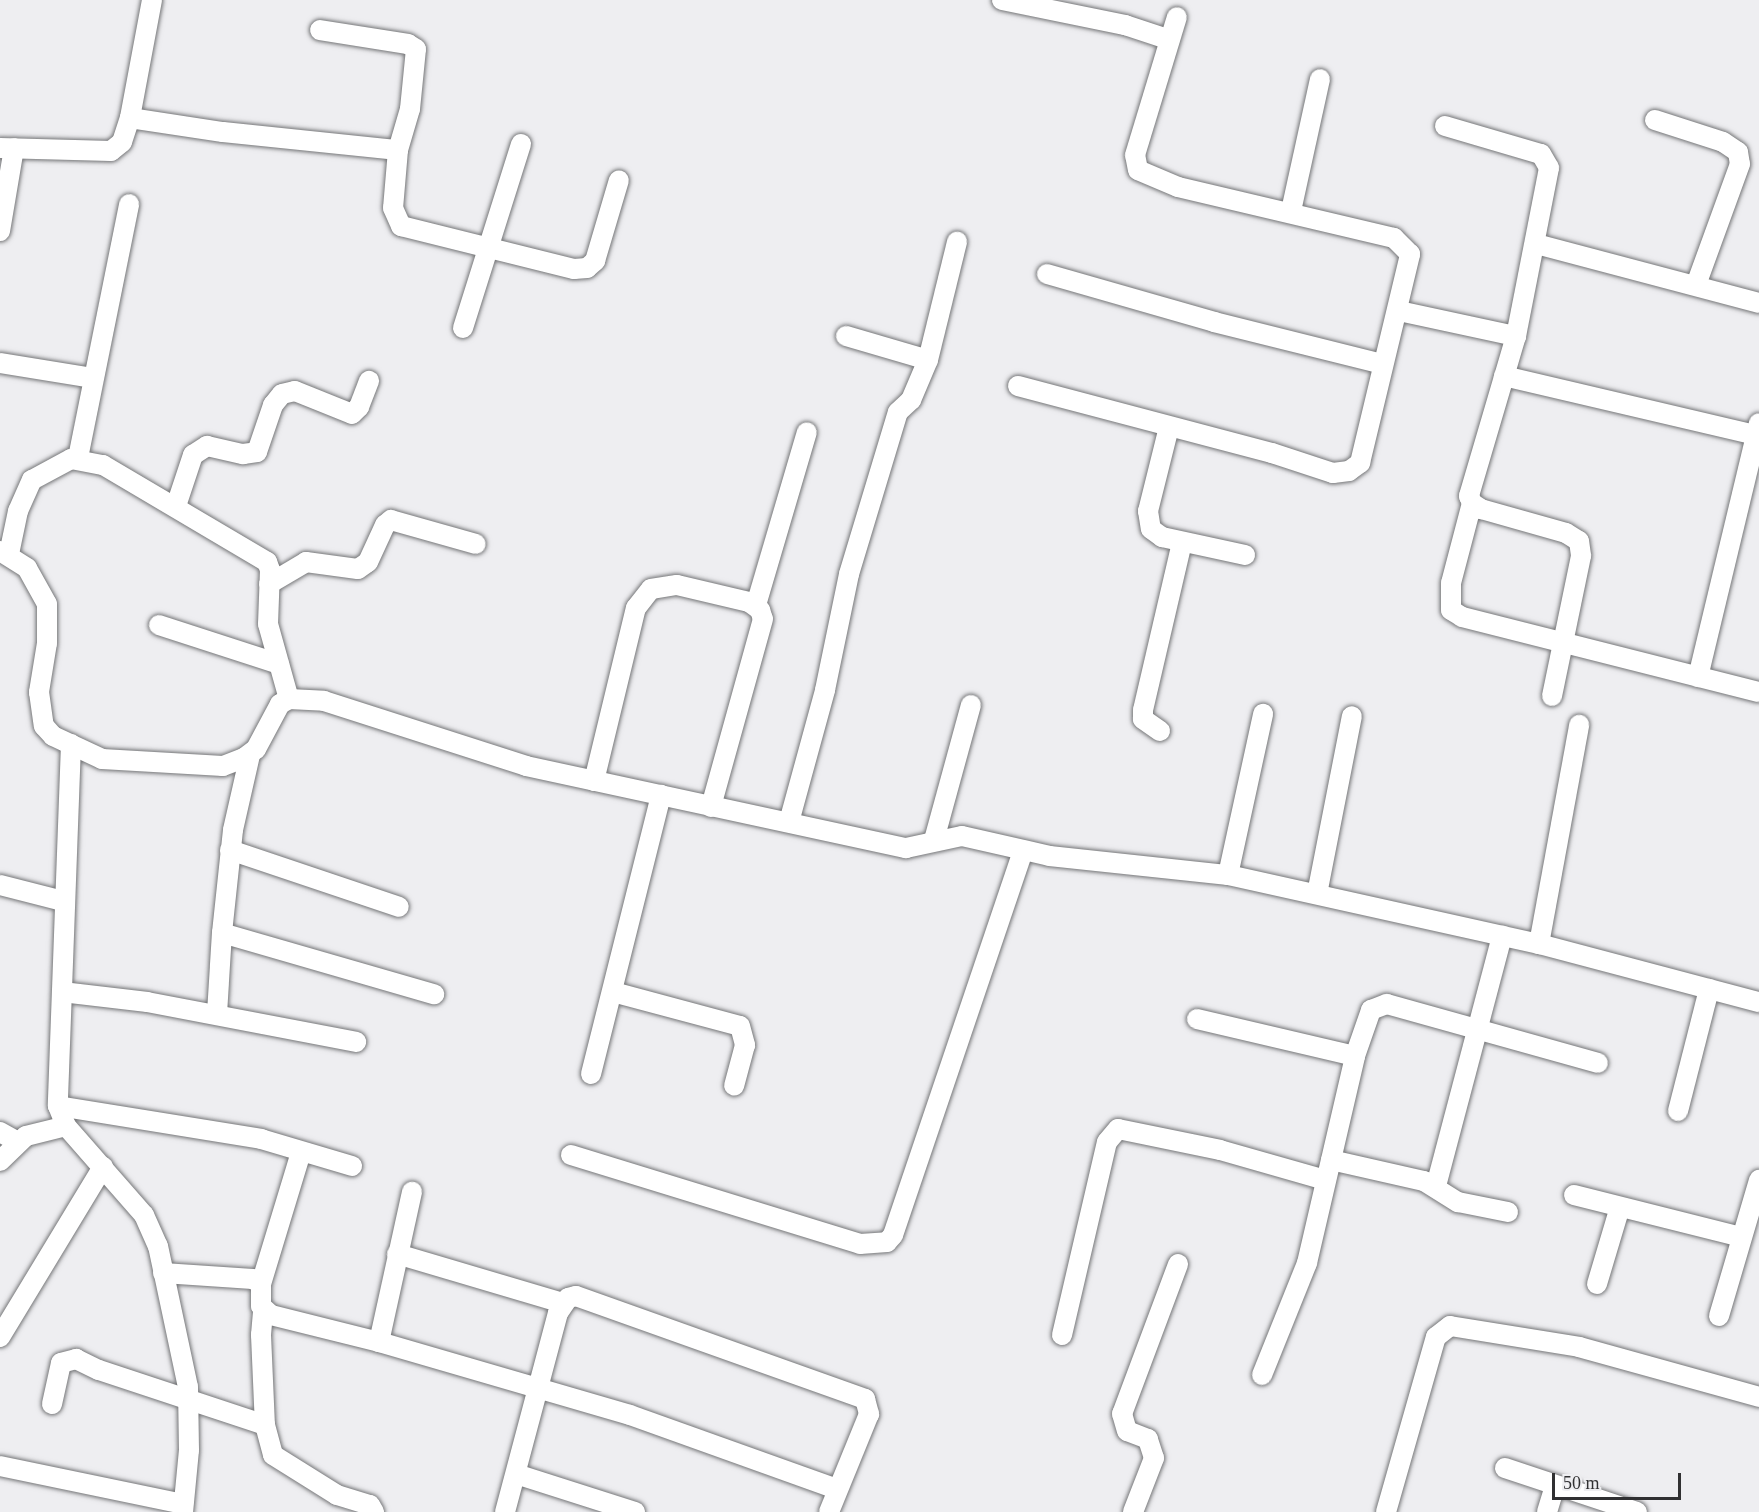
<!DOCTYPE html>
<html>
<head>
<meta charset="utf-8">
<style>
	body { margin:0 }
	#map { position:relative; width:1759px; height:1512px; overflow:hidden; background:#eeeef1; font-family:Georgia,serif }
	div>[style] { position:absolute }
	[style*='--x'] { left:calc(var(--x)*1px); top:calc(var(--y)*1px); width:calc(var(--w)*1px); rotate:calc(var(--a)*1deg) }
	.roads { filter:drop-shadow(0 0 2px #757678) drop-shadow(0 0 2px #757678) }
	.minor>* { height:20px; margin:-10px; padding:0 10px; transform-origin:10px; border-radius:10px; background:#fff }
	span { translate:-50% -50%; white-space:nowrap; text-align:center; line-height:1.15; -webkit-text-stroke:4.5px #eeeef1; paint-order:stroke }
	.scale { position:absolute; left:1552px; top:1473px; width:129px; height:27px; box-sizing:border-box; border:3px solid #303032; border-top:0; padding-left:8px; font-size:18px; line-height:21px; white-space:nowrap; color:#303032; -webkit-text-stroke:4px #eeeef1; paint-order:stroke }
</style>
</head>
<body>
<div id="map">
	<div class="roads">
		<div class="minor">
			<div style="--x:152;--y:0;--w:120;--a:100.6"></div>
			<div style="--x:130;--y:118;--w:94;--a:8.6"></div>
			<div style="--x:223;--y:132;--w:176;--a:5.9"></div>
			<div style="--x:398;--y:150;--w:43;--a:-73.7"></div>
			<div style="--x:410;--y:109;--w:60;--a:-84.3"></div>
			<div style="--x:416;--y:49;--w:9;--a:-148"></div>
			<div style="--x:408;--y:44;--w:89;--a:-171"></div>
			<div style="--x:1002;--y:0;--w:126;--a:11.5"></div>
			<div style="--x:1125;--y:25;--w:47;--a:18.4"></div>
			<div style="--x:1655;--y:120;--w:71;--a:17.9"></div>
			<div style="--x:1723;--y:142;--w:18;--a:34"></div>
			<div style="--x:1738;--y:152;--w:12;--a:81"></div>
			<div style="--x:1740;--y:164;--w:129;--a:110"></div>
			<div style="--x:1445;--y:126;--w:100;--a:16.3"></div>
			<div style="--x:1541;--y:154;--w:16;--a:60"></div>
			<div style="--x:1549;--y:168;--w:171;--a:101.1"></div>
			<div style="--x:1516;--y:336;--w:167;--a:106.4"></div>
			<div style="--x:1469;--y:496;--w:8;--a:67"></div>
			<div style="--x:1472;--y:503;--w:11;--a:34"></div>
			<div style="--x:1481;--y:509;--w:88;--a:15.8"></div>
			<div style="--x:1566;--y:533;--w:15;--a:32"></div>
			<div style="--x:1579;--y:541;--w:15;--a:82"></div>
			<div style="--x:1581;--y:556;--w:143;--a:101.7"></div>
			<div style="--x:0;--y:148;--w:111;--a:1.5"></div>
			<div style="--x:111;--y:151;--w:14;--a:-39"></div>
			<div style="--x:122;--y:142;--w:25;--a:-72"></div>
			<div style="--x:398;--y:150;--w:58;--a:94.9"></div>
			<div style="--x:393;--y:208;--w:20;--a:66"></div>
			<div style="--x:401;--y:226;--w:178;--a:14"></div>
			<div style="--x:574;--y:269;--w:13;--a:-4"></div>
			<div style="--x:587;--y:268;--w:11;--a:-41"></div>
			<div style="--x:595;--y:261;--w:84;--a:-73.5"></div>
			<div style="--x:1291;--y:211;--w:135;--a:-77.6"></div>
			<div style="--x:0;--y:231;--w:84;--a:-80.4"></div>
			<div style="--x:1536;--y:244;--w:231;--a:14.8"></div>
			<div style="--x:1047;--y:274;--w:174;--a:16"></div>
			<div style="--x:1214;--y:322;--w:173;--a:14"></div>
			<div style="--x:1399;--y:311;--w:120;--a:12.1"></div>
			<div style="--x:463;--y:328;--w:193;--a:-72.5"></div>
			<div style="--x:846;--y:336;--w:85;--a:16.3"></div>
			<div style="--x:0;--y:363;--w:94;--a:9.2"></div>
			<div style="--x:1504;--y:376;--w:262;--a:13.2"></div>
			<div style="--x:1018;--y:386;--w:263;--a:14.8"></div>
			<div style="--x:1272;--y:453;--w:64;--a:18.2"></div>
			<div style="--x:1333;--y:473;--w:16;--a:-7"></div>
			<div style="--x:1349;--y:471;--w:14;--a:-36"></div>
			<div style="--x:1360;--y:463;--w:215;--a:-76.5"></div>
			<div style="--x:1410;--y:254;--w:23;--a:-135"></div>
			<div style="--x:1394;--y:238;--w:222;--a:-166.7"></div>
			<div style="--x:1178;--y:187;--w:43;--a:-157"></div>
			<div style="--x:1138;--y:170;--w:15;--a:-101"></div>
			<div style="--x:1135;--y:155;--w:144;--a:-73.1"></div>
			<div style="--x:1169;--y:427;--w:87;--a:104"></div>
			<div style="--x:1148;--y:511;--w:18;--a:81"></div>
			<div style="--x:1151;--y:529;--w:14;--a:36"></div>
			<div style="--x:1162;--y:537;--w:85;--a:12.2"></div>
			<div style="--x:78;--y:458;--w:259;--a:-78.6"></div>
			<div style="--x:1472;--y:503;--w:83;--a:104.7"></div>
			<div style="--x:1451;--y:583;--w:27;--a:90"></div>
			<div style="--x:1451;--y:610;--w:13;--a:32"></div>
			<div style="--x:1462;--y:617;--w:306;--a:14.2"></div>
			<div style="--x:176;--y:506;--w:54;--a:-71.6"></div>
			<div style="--x:193;--y:455;--w:17;--a:-33"></div>
			<div style="--x:207;--y:446;--w:37;--a:13"></div>
			<div style="--x:243;--y:454;--w:14;--a:-8"></div>
			<div style="--x:257;--y:452;--w:50;--a:-71.2"></div>
			<div style="--x:273;--y:405;--w:14;--a:-51"></div>
			<div style="--x:282;--y:394;--w:13;--a:-13"></div>
			<div style="--x:295;--y:391;--w:61;--a:22"></div>
			<div style="--x:352;--y:414;--w:10;--a:-45"></div>
			<div style="--x:359;--y:407;--w:28;--a:-69"></div>
			<div style="--x:0;--y:551;--w:32;--a:32"></div>
			<div style="--x:27;--y:568;--w:41;--a:60.9"></div>
			<div style="--x:47;--y:604;--w:39;--a:90"></div>
			<div style="--x:47;--y:643;--w:50;--a:99.3"></div>
			<div style="--x:39;--y:692;--w:34;--a:82"></div>
			<div style="--x:44;--y:726;--w:13;--a:48"></div>
			<div style="--x:53;--y:736;--w:54;--a:25.1"></div>
			<div style="--x:102;--y:759;--w:121;--a:3.3"></div>
			<div style="--x:223;--y:766;--w:22;--a:-21"></div>
			<div style="--x:244;--y:758;--w:15;--a:-37"></div>
			<div style="--x:256;--y:749;--w:51;--a:-61.9"></div>
			<div style="--x:280;--y:704;--w:10;--a:-29"></div>
			<div style="--x:289;--y:699;--w:35;--a:3"></div>
			<div style="--x:324;--y:701;--w:212;--a:17.8"></div>
			<div style="--x:526;--y:766;--w:389;--a:12.2"></div>
			<div style="--x:906;--y:848;--w:57;--a:-12.1"></div>
			<div style="--x:962;--y:836;--w:90;--a:12.8"></div>
			<div style="--x:1050;--y:856;--w:179;--a:6.1"></div>
			<div style="--x:1228;--y:875;--w:319;--a:12.5"></div>
			<div style="--x:1539;--y:944;--w:228;--a:14.8"></div>
			<div style="--x:9;--y:554;--w:44;--a:-78.2"></div>
			<div style="--x:18;--y:511;--w:34;--a:-66"></div>
			<div style="--x:32;--y:480;--w:44;--a:-28.3"></div>
			<div style="--x:71;--y:459;--w:33;--a:11"></div>
			<div style="--x:103;--y:465;--w:191;--a:30.6"></div>
			<div style="--x:267;--y:562;--w:9;--a:69"></div>
			<div style="--x:270;--y:570;--w:54;--a:92.1"></div>
			<div style="--x:268;--y:624;--w:78;--a:74.4"></div>
			<div style="--x:269;--y:584;--w:43;--a:-30.7"></div>
			<div style="--x:306;--y:562;--w:52;--a:7.7"></div>
			<div style="--x:358;--y:569;--w:12;--a:-35"></div>
			<div style="--x:368;--y:562;--w:41;--a:-65.3"></div>
			<div style="--x:385;--y:525;--w:8;--a:-40"></div>
			<div style="--x:391;--y:520;--w:88;--a:15.8"></div>
			<div style="--x:756;--y:605;--w:180;--a:-73.6"></div>
			<div style="--x:159;--y:625;--w:126;--a:18"></div>
			<div style="--x:1698;--y:677;--w:261;--a:-76.5"></div>
			<div style="--x:1160;--y:731;--w:21;--a:-145"></div>
			<div style="--x:1143;--y:719;--w:9;--a:-90"></div>
			<div style="--x:1143;--y:710;--w:172;--a:-76.9"></div>
			<div style="--x:71;--y:744;--w:362;--a:92.1"></div>
			<div style="--x:58;--y:1106;--w:22;--a:68"></div>
			<div style="--x:66;--y:1126;--w:118;--a:48.8"></div>
			<div style="--x:144;--y:1215;--w:34;--a:66"></div>
			<div style="--x:158;--y:1246;--w:144;--a:78"></div>
			<div style="--x:188;--y:1387;--w:63;--a:89.1"></div>
			<div style="--x:189;--y:1450;--w:62;--a:95.5"></div>
			<div style="--x:250;--y:755;--w:77;--a:102.8"></div>
			<div style="--x:233;--y:830;--w:104;--a:96.1"></div>
			<div style="--x:222;--y:933;--w:221;--a:16.1"></div>
			<div style="--x:594;--y:781;--w:178;--a:-76.4"></div>
			<div style="--x:636;--y:608;--w:24;--a:-52"></div>
			<div style="--x:651;--y:589;--w:26;--a:-9"></div>
			<div style="--x:677;--y:585;--w:74;--a:13.3"></div>
			<div style="--x:749;--y:602;--w:14;--a:36"></div>
			<div style="--x:760;--y:610;--w:9;--a:72"></div>
			<div style="--x:763;--y:619;--w:195;--a:105.5"></div>
			<div style="--x:789;--y:822;--w:137;--a:-74.7"></div>
			<div style="--x:825;--y:690;--w:118;--a:-78.3"></div>
			<div style="--x:849;--y:574;--w:169;--a:-73.2"></div>
			<div style="--x:898;--y:412;--w:18;--a:-43"></div>
			<div style="--x:911;--y:400;--w:43;--a:-67"></div>
			<div style="--x:928;--y:360;--w:122;--a:-76.2"></div>
			<div style="--x:934;--y:840;--w:140;--a:-74.7"></div>
			<div style="--x:230;--y:850;--w:178;--a:18.6"></div>
			<div style="--x:1228;--y:875;--w:165;--a:-77.7"></div>
			<div style="--x:0;--y:885;--w:65;--a:14.3"></div>
			<div style="--x:1317;--y:894;--w:181;--a:-78.9"></div>
			<div style="--x:1539;--y:944;--w:223;--a:-79.6"></div>
			<div style="--x:62;--y:992;--w:86;--a:6.7"></div>
			<div style="--x:147;--y:1002;--w:213;--a:10.8"></div>
			<div style="--x:613;--y:992;--w:131;--a:15"></div>
			<div style="--x:740;--y:1026;--w:20;--a:75"></div>
			<div style="--x:745;--y:1045;--w:42;--a:105"></div>
			<div style="--x:217;--y:1014;--w:81;--a:-86.5"></div>
			<div style="--x:1197;--y:1019;--w:162;--a:13.2"></div>
			<div style="--x:591;--y:1074;--w:288;--a:-75.9"></div>
			<div style="--x:58;--y:1106;--w:206;--a:9.2"></div>
			<div style="--x:261;--y:1139;--w:95;--a:16.5"></div>
			<div style="--x:1678;--y:1111;--w:126;--a:-75.7"></div>
			<div style="--x:0;--y:1132;--w:18;--a:29"></div>
			<div style="--x:571;--y:1155;--w:302;--a:17.1"></div>
			<div style="--x:860;--y:1244;--w:27;--a:-4"></div>
			<div style="--x:887;--y:1242;--w:9;--a:-49"></div>
			<div style="--x:893;--y:1235;--w:404;--a:-71.3"></div>
			<div style="--x:1331;--y:1160;--w:95;--a:12.7"></div>
			<div style="--x:1424;--y:1181;--w:40;--a:32"></div>
			<div style="--x:1458;--y:1202;--w:51;--a:11.3"></div>
			<div style="--x:0;--y:1161;--w:36;--a:-44"></div>
			<div style="--x:26;--y:1136;--w:41;--a:-14"></div>
			<div style="--x:1436;--y:1186;--w:259;--a:-75.2"></div>
			<div style="--x:1574;--y:1195;--w:172;--a:14.1"></div>
			<div style="--x:397;--y:1254;--w:172;--a:16.5"></div>
			<div style="--x:163;--y:1273;--w:90;--a:3.8"></div>
			<div style="--x:253;--y:1279;--w:9;--a:32"></div>
			<div style="--x:261;--y:1284;--w:22;--a:90"></div>
			<div style="--x:261;--y:1306;--w:13;--a:42"></div>
			<div style="--x:271;--y:1315;--w:111;--a:14"></div>
			<div style="--x:379;--y:1342;--w:261;--a:16.2"></div>
			<div style="--x:630;--y:1415;--w:220;--a:19.7"></div>
			<div style="--x:261;--y:1284;--w:138;--a:-73.1"></div>
			<div style="--x:1597;--y:1284;--w:80;--a:-73.4"></div>
			<div style="--x:263;--y:1312;--w:23;--a:95"></div>
			<div style="--x:261;--y:1335;--w:90;--a:87.5"></div>
			<div style="--x:265;--y:1425;--w:31;--a:75"></div>
			<div style="--x:273;--y:1455;--w:75;--a:32"></div>
			<div style="--x:337;--y:1495;--w:34;--a:17"></div>
			<div style="--x:370;--y:1505;--w:8;--a:60"></div>
			<div style="--x:1719;--y:1316;--w:142;--a:-73.6"></div>
			<div style="--x:1062;--y:1335;--w:198;--a:-76.9"></div>
			<div style="--x:1107;--y:1142;--w:17;--a:-50"></div>
			<div style="--x:1118;--y:1129;--w:104;--a:11.6"></div>
			<div style="--x:1220;--y:1150;--w:109;--a:15.9"></div>
			<div style="--x:0;--y:1337;--w:199;--a:-58.8"></div>
			<div style="--x:379;--y:1342;--w:154;--a:-77.6"></div>
			<div style="--x:1262;--y:1375;--w:121;--a:-68.1"></div>
			<div style="--x:1307;--y:1263;--w:212;--a:-76.9"></div>
			<div style="--x:1355;--y:1056;--w:49;--a:-70.8"></div>
			<div style="--x:1371;--y:1010;--w:17;--a:-21"></div>
			<div style="--x:1387;--y:1004;--w:219;--a:15.6"></div>
			<div style="--x:52;--y:1404;--w:42;--a:-77.6"></div>
			<div style="--x:61;--y:1363;--w:16;--a:-15"></div>
			<div style="--x:76;--y:1359;--w:25;--a:26"></div>
			<div style="--x:99;--y:1370;--w:175;--a:18.3"></div>
			<div style="--x:0;--y:1466;--w:187;--a:11.7"></div>
			<div style="--x:1505;--y:1468;--w:139;--a:18.4"></div>
			<div style="--x:516;--y:1474;--w:125;--a:17.7"></div>
			<div style="--x:505;--y:1512;--w:206;--a:-75.1"></div>
			<div style="--x:558;--y:1313;--w:18;--a:-56"></div>
			<div style="--x:568;--y:1298;--w:8;--a:-14"></div>
			<div style="--x:576;--y:1296;--w:307;--a:19.6"></div>
			<div style="--x:865;--y:1399;--w:16;--a:75"></div>
			<div style="--x:869;--y:1414;--w:106;--a:112.2"></div>
			<div style="--x:1133;--y:1512;--w:58;--a:-68.7"></div>
			<div style="--x:1154;--y:1458;--w:20;--a:-108"></div>
			<div style="--x:1148;--y:1439;--w:22;--a:-159"></div>
			<div style="--x:1127;--y:1431;--w:18;--a:-106"></div>
			<div style="--x:1122;--y:1414;--w:160;--a:-69.5"></div>
			<div style="--x:1386;--y:1512;--w:182;--a:-74.1"></div>
			<div style="--x:1436;--y:1337;--w:18;--a:-38"></div>
			<div style="--x:1450;--y:1326;--w:131;--a:9.2"></div>
			<div style="--x:1579;--y:1347;--w:187;--a:15.5"></div>
			<div style="--x:1547;--y:1512;--w:27;--a:-73"></div>
		</div>
	</div>
	<div class="scale">50 m</div>
</div>
</body>
</html>
